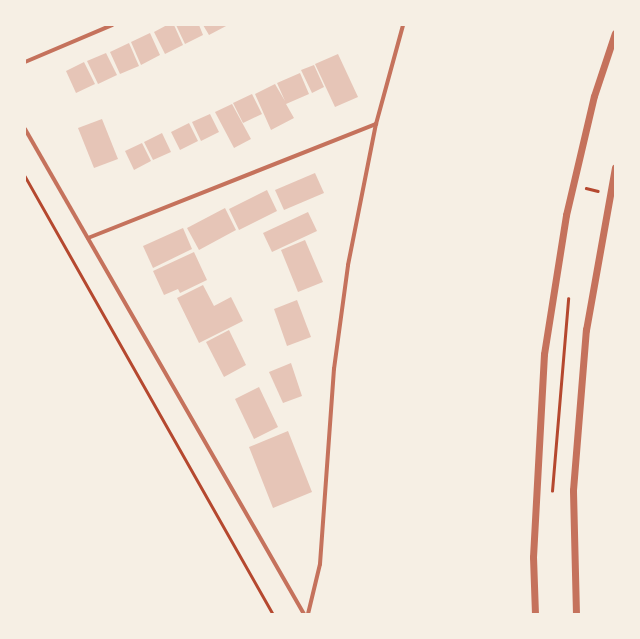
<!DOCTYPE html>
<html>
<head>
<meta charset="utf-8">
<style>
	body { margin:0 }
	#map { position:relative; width:640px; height:639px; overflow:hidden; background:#f6efe4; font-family:"Zilla Slab",serif }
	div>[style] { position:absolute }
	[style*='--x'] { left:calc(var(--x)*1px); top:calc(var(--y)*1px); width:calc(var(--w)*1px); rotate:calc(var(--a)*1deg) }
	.building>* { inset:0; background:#e6c5b7 }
	.path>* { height:2.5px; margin:-1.25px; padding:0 1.25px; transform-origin:1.25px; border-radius:1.25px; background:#b5482f }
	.minor>* { height:4px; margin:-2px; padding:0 2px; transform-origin:2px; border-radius:2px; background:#c5725c }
	.tertiary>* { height:7px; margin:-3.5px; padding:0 3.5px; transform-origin:3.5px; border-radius:3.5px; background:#c5725c }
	span { translate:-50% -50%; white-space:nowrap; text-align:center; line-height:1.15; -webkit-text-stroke:4px #f6efe4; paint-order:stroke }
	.frame { position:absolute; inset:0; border:26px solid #f6efe4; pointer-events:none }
</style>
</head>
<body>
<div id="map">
	<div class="building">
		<div style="clip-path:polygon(167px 25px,174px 25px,183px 45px,165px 54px,154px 32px)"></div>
		<div style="clip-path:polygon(176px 25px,199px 25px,203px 35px,185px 44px)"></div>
		<div style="clip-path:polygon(203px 25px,228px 25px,209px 35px)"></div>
		<div style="clip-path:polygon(150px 33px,160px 55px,141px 65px,131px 42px)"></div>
		<div style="clip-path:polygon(129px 43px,139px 66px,120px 74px,110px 52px)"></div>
		<div style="clip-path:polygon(106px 53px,117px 75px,98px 84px,87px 61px)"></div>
		<div style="clip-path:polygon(338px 54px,358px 97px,335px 107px,315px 64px)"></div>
		<div style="clip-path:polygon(84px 62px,95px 84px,76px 93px,66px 71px)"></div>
		<div style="clip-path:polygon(314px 65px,324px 87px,312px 93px,301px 70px)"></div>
		<div style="clip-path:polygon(300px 73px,309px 94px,286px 104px,294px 118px,271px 130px,255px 94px,275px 84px,285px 101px,277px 83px)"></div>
		<div style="clip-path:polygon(252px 94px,262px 114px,243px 123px,233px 103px)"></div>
		<div style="clip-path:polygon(232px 104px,251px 139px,234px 148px,215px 112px)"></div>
		<div style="clip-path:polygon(210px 114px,219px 132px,201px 141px,192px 122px)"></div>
		<div style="clip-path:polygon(102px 119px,118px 159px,94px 168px,78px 128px)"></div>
		<div style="clip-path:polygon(189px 123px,198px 141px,180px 150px,171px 132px)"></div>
		<div style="clip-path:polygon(162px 133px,171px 152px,153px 160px,144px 142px)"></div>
		<div style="clip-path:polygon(142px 143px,151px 161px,134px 170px,125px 151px)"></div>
		<div style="clip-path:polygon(315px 173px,324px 193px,284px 210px,275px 190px)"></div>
		<div style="clip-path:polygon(267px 190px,277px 211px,239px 230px,229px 209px)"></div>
		<div style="clip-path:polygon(225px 208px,236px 230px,199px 250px,187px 228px)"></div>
		<div style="clip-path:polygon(308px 212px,317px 231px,272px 252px,263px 233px)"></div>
		<div style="clip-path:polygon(183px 228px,192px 249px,153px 268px,143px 246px)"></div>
		<div style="clip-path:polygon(305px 240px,323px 282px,298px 292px,281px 250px)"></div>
		<div style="clip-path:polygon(194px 252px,207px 280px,180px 293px,178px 289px,164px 295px,153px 271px)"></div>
		<div style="clip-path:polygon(203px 285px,214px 306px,231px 297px,243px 321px,199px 343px,177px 298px)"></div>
		<div style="clip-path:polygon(297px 300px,311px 337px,287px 346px,274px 309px)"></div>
		<div style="clip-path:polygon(229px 330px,246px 365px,224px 377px,206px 342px)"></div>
		<div style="clip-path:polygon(291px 363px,302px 396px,283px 403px,269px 372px)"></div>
		<div style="clip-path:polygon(259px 387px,278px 427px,254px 439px,235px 399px)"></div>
		<div style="clip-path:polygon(288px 431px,312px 492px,273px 508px,249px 447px)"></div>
	</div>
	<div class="path">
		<div style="--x:25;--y:176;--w:503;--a:60.48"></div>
		<div style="--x:586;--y:188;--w:12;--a:14"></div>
		<div style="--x:552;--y:491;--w:193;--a:-85.2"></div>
	</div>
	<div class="minor">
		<div style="--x:25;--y:62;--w:95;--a:-23"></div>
		<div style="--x:25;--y:129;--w:560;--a:60.09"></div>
		<div style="--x:88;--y:238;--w:310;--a:-21.6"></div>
		<div style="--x:308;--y:614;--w:51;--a:-76.5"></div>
		<div style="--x:320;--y:564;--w:196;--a:-85.9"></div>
		<div style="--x:334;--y:369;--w:105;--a:-82.3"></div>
		<div style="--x:348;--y:265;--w:144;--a:-78.8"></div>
		<div style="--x:376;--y:124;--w:103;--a:-74.7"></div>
	</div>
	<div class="tertiary">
		<div style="--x:535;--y:614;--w:57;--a:-92"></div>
		<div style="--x:533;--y:557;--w:203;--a:-86.9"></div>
		<div style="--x:544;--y:354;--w:141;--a:-81"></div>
		<div style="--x:566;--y:215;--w:122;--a:-76.8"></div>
		<div style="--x:594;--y:96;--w:66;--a:-71.6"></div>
		<div style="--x:576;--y:614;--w:124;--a:-91.4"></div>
		<div style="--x:573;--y:490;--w:161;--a:-85.4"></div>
		<div style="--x:586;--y:330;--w:165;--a:-79.9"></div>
	</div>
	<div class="frame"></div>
</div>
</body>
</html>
